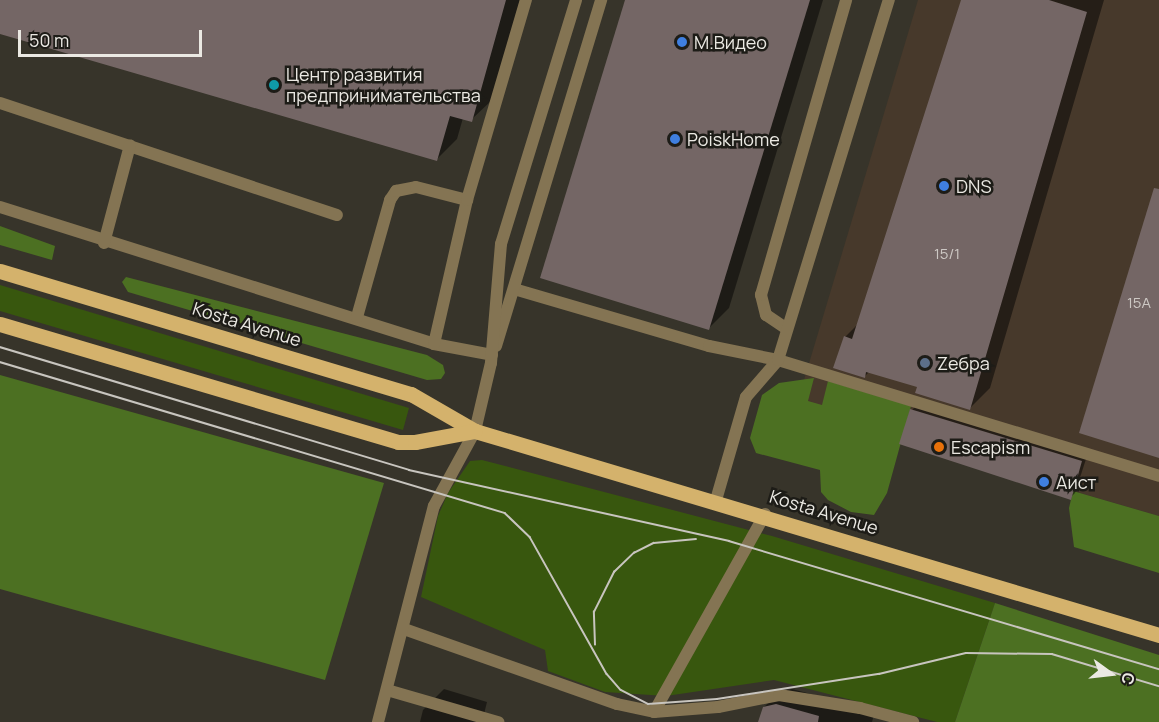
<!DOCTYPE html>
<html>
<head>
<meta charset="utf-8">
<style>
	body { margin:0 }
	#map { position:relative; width:1159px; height:722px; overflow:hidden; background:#37342a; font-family:Manrope,sans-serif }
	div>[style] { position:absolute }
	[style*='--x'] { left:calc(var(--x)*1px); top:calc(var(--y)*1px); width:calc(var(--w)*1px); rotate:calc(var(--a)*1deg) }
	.industrial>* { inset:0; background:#47392b }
	.green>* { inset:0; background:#38570e }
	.forest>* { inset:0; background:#4c7022 }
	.shadow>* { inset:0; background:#0007 }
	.building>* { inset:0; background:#746665 }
	.lane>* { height:12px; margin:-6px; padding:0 6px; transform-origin:6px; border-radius:6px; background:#847453 }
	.street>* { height:12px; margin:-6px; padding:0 6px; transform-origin:6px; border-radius:6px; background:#847453 }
	.primary>* { height:15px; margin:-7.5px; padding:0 7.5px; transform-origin:7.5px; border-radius:7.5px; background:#d4b26c }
	.tram>* { height:1.5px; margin:-0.75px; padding:0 0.75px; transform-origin:0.75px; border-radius:0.75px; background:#c8c5bf }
	.dots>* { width:16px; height:16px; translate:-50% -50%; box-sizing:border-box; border:3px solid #1d1c17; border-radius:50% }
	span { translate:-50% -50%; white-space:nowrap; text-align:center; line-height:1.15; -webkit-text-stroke:5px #1d1c17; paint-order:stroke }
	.number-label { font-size:15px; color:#cdc8c4 }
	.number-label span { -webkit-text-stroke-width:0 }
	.poi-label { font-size:18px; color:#ebe9e3 }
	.left { translate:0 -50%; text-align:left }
	.street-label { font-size:18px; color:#ebe9e3 }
	.north { position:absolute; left:1081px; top:644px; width:60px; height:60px; -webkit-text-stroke:4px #1d1c17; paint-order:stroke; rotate:105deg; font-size:16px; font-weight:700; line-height:24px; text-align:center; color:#ebe9e3 }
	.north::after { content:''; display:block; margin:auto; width:21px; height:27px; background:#ebe9e3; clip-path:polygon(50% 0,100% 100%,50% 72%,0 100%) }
	.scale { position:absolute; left:18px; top:30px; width:184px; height:27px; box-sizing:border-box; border:3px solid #ebe9e3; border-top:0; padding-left:8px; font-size:18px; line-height:21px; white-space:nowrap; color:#ebe9e3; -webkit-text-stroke:4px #1d1c17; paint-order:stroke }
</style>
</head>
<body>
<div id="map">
	<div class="industrial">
		<div style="clip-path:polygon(918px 0,1159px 0,1159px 516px,795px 410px)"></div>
	</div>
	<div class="green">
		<div style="clip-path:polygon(0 285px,409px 408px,403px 430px,0 311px)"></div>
		<div style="clip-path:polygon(482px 460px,772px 536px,995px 603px,955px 722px,937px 722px,774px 680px,666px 696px,605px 692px,548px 671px,545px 650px,421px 597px,438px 516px,448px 493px,470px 461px)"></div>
	</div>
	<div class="forest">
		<div style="clip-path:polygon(0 226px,55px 246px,52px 260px,0 245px)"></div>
		<div style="clip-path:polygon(126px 277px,427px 355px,443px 365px,445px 373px,441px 379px,427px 380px,128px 292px,122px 282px)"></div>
		<div style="clip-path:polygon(0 375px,384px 483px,325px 680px,0 589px)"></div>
		<div style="clip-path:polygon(814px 378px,808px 401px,822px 405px,828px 381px,911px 406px,887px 493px,874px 515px,851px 512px,828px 500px,821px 492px,820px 470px,756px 453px,750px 438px,762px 395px,779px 383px)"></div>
		<div style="clip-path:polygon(1073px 491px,1159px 516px,1159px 573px,1074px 547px,1069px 508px)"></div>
		<div style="clip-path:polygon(995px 603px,1159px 655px,1159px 722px,955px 722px)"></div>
	</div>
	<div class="shadow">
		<div style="clip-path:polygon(0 0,520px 0,492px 100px,471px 120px,463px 118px,457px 139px,437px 159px,0 32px)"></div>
		<div style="clip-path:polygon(627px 0,823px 0,729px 308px,709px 328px)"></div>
		<div style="clip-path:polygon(963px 0,1104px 0,990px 388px,970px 408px,919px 386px,869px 372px,865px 376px,845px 337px,859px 323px)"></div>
		<div style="clip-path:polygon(917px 405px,1087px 456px,1075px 493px,1070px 498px,912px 410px)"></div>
		<div style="clip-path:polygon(444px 689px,487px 702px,482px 722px,420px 722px,423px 710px)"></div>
		<div style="clip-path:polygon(792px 689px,875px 711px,872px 722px,760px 722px,764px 707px,781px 691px)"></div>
	</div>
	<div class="building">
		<div style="clip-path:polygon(0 0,506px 0,472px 122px,450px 116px,437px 161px,0 34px)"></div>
		<div style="clip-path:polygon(625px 0,810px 0,709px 330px,540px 278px)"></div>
		<div style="clip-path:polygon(961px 0,1049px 0,1087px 12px,970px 410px,915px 393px,917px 387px,866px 372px,865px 378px,833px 368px,844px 336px,852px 339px)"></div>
		<div style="clip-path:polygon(1154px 188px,1159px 189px,1159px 458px,1079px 433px)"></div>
		<div style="clip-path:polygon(910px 409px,1082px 461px,1071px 500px,899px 444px)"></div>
		<div style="clip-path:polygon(776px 704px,819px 716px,818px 722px,758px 722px,763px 707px)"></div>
	</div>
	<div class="lane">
		<div style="--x:0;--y:103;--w:355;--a:18.4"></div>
		<div style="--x:0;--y:207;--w:455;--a:17.5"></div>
		<div style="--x:434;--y:344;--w:59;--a:10.7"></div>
		<div style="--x:104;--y:243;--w:101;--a:-75.1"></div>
		<div style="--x:514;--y:289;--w:203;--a:16.3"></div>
		<div style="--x:709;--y:346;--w:70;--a:11.5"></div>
		<div style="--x:778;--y:360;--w:398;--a:16.9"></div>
		<div style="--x:357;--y:317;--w:122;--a:-74.2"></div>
		<div style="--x:390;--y:200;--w:11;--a:-56"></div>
		<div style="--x:396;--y:191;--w:20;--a:-11"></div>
		<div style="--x:416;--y:187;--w:53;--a:14.3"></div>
		<div style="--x:787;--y:329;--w:25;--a:-146"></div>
		<div style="--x:766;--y:315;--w:21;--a:-104"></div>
		<div style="--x:761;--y:295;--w:307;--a:-73.9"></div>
		<div style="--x:434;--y:344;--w:148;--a:-77.1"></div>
		<div style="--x:467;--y:200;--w:209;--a:-73.6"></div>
		<div style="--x:496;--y:346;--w:362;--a:-73.1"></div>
		<div style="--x:475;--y:431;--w:70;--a:-76.8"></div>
		<div style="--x:491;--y:363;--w:119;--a:-85.2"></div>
		<div style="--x:501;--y:244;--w:255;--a:-72.9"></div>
		<div style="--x:716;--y:500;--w:107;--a:-73.8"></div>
		<div style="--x:746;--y:397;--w:49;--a:-49.1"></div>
		<div style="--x:778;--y:360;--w:377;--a:-72.9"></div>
		<div style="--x:404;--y:629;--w:226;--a:19.4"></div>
		<div style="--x:617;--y:704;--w:38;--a:12"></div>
		<div style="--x:654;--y:712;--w:64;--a:-4.5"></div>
		<div style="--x:718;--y:707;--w:62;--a:-11.1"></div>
		<div style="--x:779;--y:695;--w:82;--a:9.1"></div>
		<div style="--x:860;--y:708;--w:55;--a:14.8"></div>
		<div style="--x:387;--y:690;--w:116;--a:16.1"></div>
		<div style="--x:654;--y:712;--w:227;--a:-60.7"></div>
	</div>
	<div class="street">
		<div style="--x:378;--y:722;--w:223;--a:-75.5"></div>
		<div style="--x:434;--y:506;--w:85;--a:-61.3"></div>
	</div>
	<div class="primary">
		<div style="--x:0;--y:271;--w:429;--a:16.7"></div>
		<div style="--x:411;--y:394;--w:74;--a:30"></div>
		<div style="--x:475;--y:431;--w:714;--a:16.61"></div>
		<div style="--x:0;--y:324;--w:415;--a:16.5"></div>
		<div style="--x:398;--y:442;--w:17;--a:0"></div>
		<div style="--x:415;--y:442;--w:61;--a:-10.4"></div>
	</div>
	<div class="tram">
		<div style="--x:0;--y:347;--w:427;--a:16.7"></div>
		<div style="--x:409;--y:470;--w:328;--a:12.5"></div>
		<div style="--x:729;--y:541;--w:449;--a:16.6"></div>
		<div style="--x:0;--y:362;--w:527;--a:16.65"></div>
		<div style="--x:505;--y:513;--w:35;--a:44"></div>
		<div style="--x:530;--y:537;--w:157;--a:60.7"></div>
		<div style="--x:607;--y:674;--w:21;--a:49"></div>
		<div style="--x:621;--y:690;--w:30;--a:27"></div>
		<div style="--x:648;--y:704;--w:69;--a:-4.1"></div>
		<div style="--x:717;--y:699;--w:164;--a:-8.8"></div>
		<div style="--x:879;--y:674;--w:89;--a:-13.6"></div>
		<div style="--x:966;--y:653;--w:86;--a:0.7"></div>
		<div style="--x:1052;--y:654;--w:112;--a:16.7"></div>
		<div style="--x:595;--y:645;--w:33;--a:-92"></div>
		<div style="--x:594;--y:612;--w:45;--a:-63.4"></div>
		<div style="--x:614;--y:572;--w:28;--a:-44"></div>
		<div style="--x:634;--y:553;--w:22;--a:-27"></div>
		<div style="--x:654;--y:543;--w:42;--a:-5.4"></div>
	</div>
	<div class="dots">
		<div style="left:682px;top:42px;background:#3f7fe0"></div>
		<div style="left:274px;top:85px;background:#0f9aa8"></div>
		<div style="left:675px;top:139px;background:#3f7fe0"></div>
		<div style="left:944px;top:186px;background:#3f7fe0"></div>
		<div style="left:925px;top:363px;background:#5c6f8a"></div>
		<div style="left:939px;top:447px;background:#e8710a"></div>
		<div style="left:1044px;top:482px;background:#3f7fe0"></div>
	</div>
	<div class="number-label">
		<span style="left:947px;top:254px">15/1</span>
		<span style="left:1139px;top:303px">15А</span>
	</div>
	<div class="poi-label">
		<span class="left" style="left:694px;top:42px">M.Видео</span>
		<span class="left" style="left:286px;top:85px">Центр развития<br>предпринимательства</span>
		<span class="left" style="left:687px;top:139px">PoiskHome</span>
		<span class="left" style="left:956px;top:186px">DNS</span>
		<span class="left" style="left:937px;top:363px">Zeбра</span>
		<span class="left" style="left:951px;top:447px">Escapism</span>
		<span class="left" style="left:1056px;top:482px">Аист</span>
	</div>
	<div class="street-label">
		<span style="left:247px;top:324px;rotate:17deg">Kosta Avenue</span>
		<span style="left:824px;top:512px;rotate:17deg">Kosta Avenue</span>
	</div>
	<div class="north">С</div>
	<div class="scale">50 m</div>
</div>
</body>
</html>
